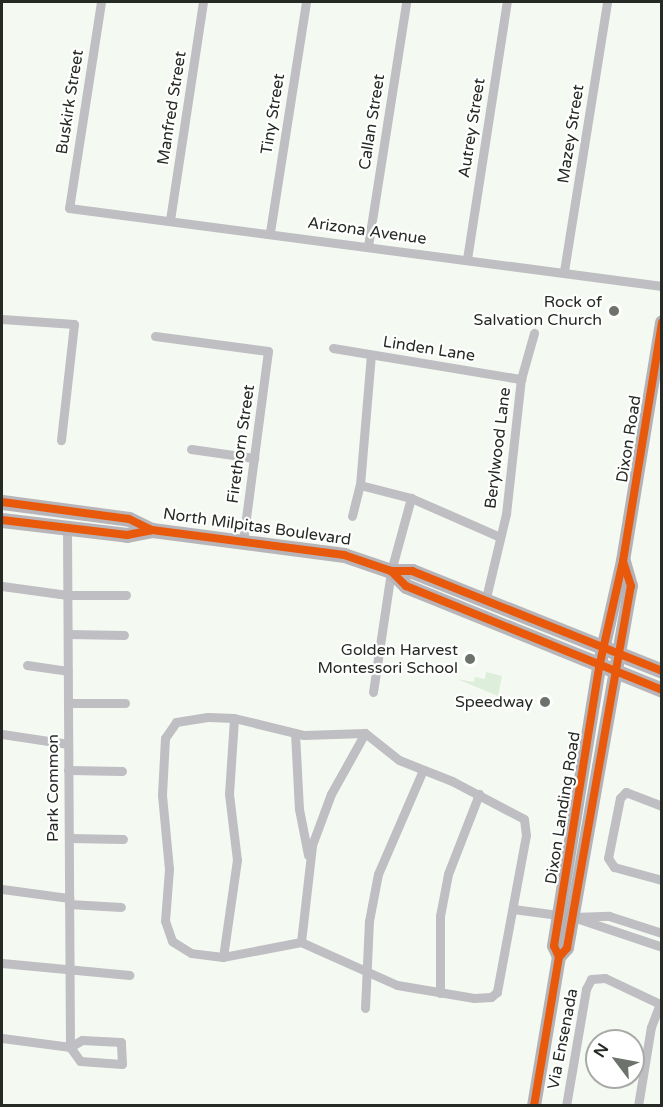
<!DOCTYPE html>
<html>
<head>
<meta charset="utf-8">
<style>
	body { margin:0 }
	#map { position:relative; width:663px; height:1107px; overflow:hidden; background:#f4faf2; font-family:"Varela Round",sans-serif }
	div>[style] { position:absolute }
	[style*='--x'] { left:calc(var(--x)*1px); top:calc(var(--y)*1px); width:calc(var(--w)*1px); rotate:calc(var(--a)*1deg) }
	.green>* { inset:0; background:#ddeeda }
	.street>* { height:9px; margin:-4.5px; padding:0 4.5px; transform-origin:4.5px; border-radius:4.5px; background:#bfbec2 }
	.secondary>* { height:14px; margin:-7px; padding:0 7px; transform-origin:7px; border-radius:7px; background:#b4b2b7 }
	.primary>* { height:15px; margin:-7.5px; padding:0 7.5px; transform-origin:7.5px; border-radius:7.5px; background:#b7b5ba }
	.cycleway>* { height:8px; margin:-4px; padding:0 4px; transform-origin:4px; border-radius:4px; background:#e8590c }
	.dots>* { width:16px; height:16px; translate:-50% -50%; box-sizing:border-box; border:3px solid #fff; border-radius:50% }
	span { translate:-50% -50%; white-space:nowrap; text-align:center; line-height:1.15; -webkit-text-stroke:4.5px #fff; paint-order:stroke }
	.street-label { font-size:16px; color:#252a24 }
	.poi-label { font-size:16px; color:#252a24 }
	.right { translate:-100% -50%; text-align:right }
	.frame { position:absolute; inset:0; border:3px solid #252a24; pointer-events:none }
	.north { position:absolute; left:585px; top:1029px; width:60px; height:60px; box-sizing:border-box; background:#fff; border:2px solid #a8aaa7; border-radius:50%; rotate:302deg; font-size:16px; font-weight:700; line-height:24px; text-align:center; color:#252a24 }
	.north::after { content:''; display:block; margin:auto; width:21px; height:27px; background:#6d736c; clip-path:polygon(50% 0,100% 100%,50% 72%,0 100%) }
</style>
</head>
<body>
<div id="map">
	<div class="green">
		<div style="clip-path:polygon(486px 672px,502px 676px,498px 696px,457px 679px,474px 682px,475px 677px,485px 679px)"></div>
	</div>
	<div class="street">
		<div style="--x:101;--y:2;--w:208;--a:98.8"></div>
		<div style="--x:69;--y:208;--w:598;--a:7.49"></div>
		<div style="--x:170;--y:220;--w:220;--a:-81.4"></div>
		<div style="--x:270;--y:232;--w:233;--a:-81.1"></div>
		<div style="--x:368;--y:246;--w:247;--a:-81.1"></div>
		<div style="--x:467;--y:259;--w:260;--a:-81.2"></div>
		<div style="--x:564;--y:271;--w:272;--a:-80.9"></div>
		<div style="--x:2;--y:319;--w:72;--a:4"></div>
		<div style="--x:74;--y:324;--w:117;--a:96.4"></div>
		<div style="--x:155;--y:336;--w:114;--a:7.6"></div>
		<div style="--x:268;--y:351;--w:192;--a:97.5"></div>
		<div style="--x:333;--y:348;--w:191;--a:9.4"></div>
		<div style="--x:191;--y:449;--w:64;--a:8.1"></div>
		<div style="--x:360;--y:485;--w:53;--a:14.3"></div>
		<div style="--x:411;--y:498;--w:95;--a:23.6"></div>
		<div style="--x:352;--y:516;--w:32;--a:-76"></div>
		<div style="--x:360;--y:485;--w:130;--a:-85.2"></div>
		<div style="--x:67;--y:528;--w:519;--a:89.67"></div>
		<div style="--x:70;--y:1047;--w:17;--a:54"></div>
		<div style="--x:80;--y:1061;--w:42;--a:4.1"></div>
		<div style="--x:122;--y:1064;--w:22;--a:-93"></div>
		<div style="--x:121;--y:1042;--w:39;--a:-177"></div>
		<div style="--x:82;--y:1040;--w:14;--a:150"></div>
		<div style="--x:2;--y:586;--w:66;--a:7.9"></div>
		<div style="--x:67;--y:595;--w:59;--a:0"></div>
		<div style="--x:485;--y:602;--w:90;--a:-76.6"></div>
		<div style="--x:506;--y:514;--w:136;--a:-83.7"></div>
		<div style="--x:521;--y:379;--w:48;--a:-74.2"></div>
		<div style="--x:68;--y:634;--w:56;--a:1"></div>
		<div style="--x:27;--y:665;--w:41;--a:8.3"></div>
		<div style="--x:373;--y:692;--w:122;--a:-81.5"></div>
		<div style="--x:391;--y:571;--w:76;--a:-74.7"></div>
		<div style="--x:68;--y:703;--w:57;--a:0"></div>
		<div style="--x:208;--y:717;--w:26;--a:2"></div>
		<div style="--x:234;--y:718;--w:72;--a:13.7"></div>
		<div style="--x:304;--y:735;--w:61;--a:-1.9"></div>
		<div style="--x:365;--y:733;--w:43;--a:38.5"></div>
		<div style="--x:399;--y:760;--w:57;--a:21.6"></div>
		<div style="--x:452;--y:781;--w:81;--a:27.8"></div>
		<div style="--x:524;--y:819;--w:16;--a:83"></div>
		<div style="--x:526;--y:835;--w:160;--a:100.5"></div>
		<div style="--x:497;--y:992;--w:8;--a:140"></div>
		<div style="--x:491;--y:997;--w:17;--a:177"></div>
		<div style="--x:474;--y:998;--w:78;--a:-170.4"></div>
		<div style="--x:397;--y:985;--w:105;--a:-155.9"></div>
		<div style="--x:301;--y:942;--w:79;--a:169.1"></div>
		<div style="--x:223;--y:957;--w:32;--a:-173"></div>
		<div style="--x:191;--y:953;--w:22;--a:-148"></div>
		<div style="--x:172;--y:941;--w:21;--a:-109"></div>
		<div style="--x:165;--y:921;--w:52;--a:-85.6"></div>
		<div style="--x:169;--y:869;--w:74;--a:-95.4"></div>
		<div style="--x:162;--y:795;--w:57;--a:-87"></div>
		<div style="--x:165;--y:738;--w:19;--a:-55"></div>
		<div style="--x:176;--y:722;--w:32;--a:-9"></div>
		<div style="--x:295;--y:733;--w:76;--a:87"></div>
		<div style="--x:299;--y:809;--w:47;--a:78.9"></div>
		<div style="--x:2;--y:734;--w:67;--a:8.6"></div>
		<div style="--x:68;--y:770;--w:54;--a:1.1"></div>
		<div style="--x:662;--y:806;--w:39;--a:-159"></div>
		<div style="--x:626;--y:792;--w:8;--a:135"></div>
		<div style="--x:620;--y:798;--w:61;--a:101.3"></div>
		<div style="--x:608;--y:858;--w:11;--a:56"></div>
		<div style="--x:614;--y:867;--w:50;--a:15.2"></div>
		<div style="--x:69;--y:838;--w:54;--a:1.1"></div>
		<div style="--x:2;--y:889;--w:68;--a:7.7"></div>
		<div style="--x:69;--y:904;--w:52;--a:3.3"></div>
		<div style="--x:513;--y:909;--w:61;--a:7.6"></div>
		<div style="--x:573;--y:917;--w:94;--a:18.6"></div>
		<div style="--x:573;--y:917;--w:36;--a:-2"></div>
		<div style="--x:609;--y:916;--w:56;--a:17.8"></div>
		<div style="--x:301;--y:942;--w:98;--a:-83.5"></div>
		<div style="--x:312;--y:845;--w:54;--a:-69.6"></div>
		<div style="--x:331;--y:794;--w:70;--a:-60.9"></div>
		<div style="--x:223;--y:957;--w:98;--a:-81.8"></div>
		<div style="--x:237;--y:860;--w:66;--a:-96.9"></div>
		<div style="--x:229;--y:794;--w:76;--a:-86.2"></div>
		<div style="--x:2;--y:963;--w:128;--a:5.4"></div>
		<div style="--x:440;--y:993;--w:77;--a:-90"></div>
		<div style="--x:440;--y:916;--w:43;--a:-79.2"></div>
		<div style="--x:448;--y:874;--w:86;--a:-68.8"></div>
		<div style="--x:365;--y:1008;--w:87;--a:-87.4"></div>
		<div style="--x:369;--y:921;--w:48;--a:-79.2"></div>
		<div style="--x:378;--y:874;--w:113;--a:-66.6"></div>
		<div style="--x:2;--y:1038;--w:69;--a:7.5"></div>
		<div style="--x:566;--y:1106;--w:119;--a:-80.3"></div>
		<div style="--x:586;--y:989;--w:11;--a:-63"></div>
		<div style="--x:591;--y:979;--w:14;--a:-4"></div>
		<div style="--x:605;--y:978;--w:63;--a:25.3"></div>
		<div style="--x:638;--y:1106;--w:80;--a:-80.7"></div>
		<div style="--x:651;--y:1027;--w:25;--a:-69"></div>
	</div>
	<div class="secondary">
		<div style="--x:559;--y:957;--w:12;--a:-48"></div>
		<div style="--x:567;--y:948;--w:368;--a:-80"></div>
		<div style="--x:631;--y:586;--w:26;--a:-106"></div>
		<div style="--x:534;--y:1106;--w:151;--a:-80.5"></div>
		<div style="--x:559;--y:957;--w:12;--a:-114"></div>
		<div style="--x:554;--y:946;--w:287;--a:-80.8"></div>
		<div style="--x:600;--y:663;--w:105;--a:-77.3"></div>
		<div style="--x:623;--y:561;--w:242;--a:-80.7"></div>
	</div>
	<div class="primary">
		<div style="--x:2;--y:502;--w:128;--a:7.6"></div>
		<div style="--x:129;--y:519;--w:25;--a:26"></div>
		<div style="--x:2;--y:520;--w:126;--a:6.8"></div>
		<div style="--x:127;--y:535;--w:25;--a:-11"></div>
		<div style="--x:152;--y:530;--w:194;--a:7.4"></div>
		<div style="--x:344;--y:555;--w:50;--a:18.8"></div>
		<div style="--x:391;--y:571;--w:21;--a:0"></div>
		<div style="--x:412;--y:571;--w:269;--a:21.8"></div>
		<div style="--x:391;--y:571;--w:21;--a:45"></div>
		<div style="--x:406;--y:586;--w:276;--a:22.1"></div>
	</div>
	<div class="cycleway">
		<div style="--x:2;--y:502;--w:128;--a:7.6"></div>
		<div style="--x:129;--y:519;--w:25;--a:26"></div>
		<div style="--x:2;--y:520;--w:126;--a:6.8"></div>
		<div style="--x:127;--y:535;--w:25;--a:-11"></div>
		<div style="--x:152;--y:530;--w:194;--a:7.4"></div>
		<div style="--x:344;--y:555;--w:50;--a:18.8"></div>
		<div style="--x:391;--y:571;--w:21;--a:0"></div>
		<div style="--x:412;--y:571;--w:269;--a:21.8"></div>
		<div style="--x:391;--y:571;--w:21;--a:45"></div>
		<div style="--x:406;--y:586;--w:276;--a:22.1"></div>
		<div style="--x:559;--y:957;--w:12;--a:-48"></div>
		<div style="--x:567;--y:948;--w:368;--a:-80"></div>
		<div style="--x:631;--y:586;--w:26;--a:-108"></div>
		<div style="--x:534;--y:1106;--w:151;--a:-80.5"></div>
		<div style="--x:559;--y:957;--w:12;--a:-114"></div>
		<div style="--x:554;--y:946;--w:287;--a:-80.8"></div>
		<div style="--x:600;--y:663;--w:105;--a:-77.3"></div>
		<div style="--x:623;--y:561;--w:242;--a:-80.7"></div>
	</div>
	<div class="dots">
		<div style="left:614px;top:311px;background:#6d736c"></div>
		<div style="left:470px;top:659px;background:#6d736c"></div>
		<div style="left:545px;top:702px;background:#6d736c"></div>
	</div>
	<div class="street-label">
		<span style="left:70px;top:102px;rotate:-81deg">Buskirk Street</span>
		<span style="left:172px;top:108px;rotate:-81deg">Manfred Street</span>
		<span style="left:273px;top:114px;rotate:-81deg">Tiny Street</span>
		<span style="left:372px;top:122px;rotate:-81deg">Callan Street</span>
		<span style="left:472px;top:128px;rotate:-81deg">Autrey Street</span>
		<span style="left:571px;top:134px;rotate:-81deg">Mazey Street</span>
		<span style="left:367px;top:231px;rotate:8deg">Arizona Avenue</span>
		<span style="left:429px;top:349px;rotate:9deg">Linden Lane</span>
		<span style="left:629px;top:439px;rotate:-81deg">Dixon Road</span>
		<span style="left:241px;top:444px;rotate:-82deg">Firethorn Street</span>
		<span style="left:498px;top:448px;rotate:-83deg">Berylwood Lane</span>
		<span style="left:257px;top:527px;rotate:8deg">North Milpitas Boulevard</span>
		<span style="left:53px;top:788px;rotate:-90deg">Park Common</span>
		<span style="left:563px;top:808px;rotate:-81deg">Dixon Landing Road</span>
		<span style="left:563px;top:1039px;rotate:-79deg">Via Ensenada</span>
	</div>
	<div class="poi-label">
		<span class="right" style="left:602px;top:311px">Rock of<br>Salvation Church</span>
		<span class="right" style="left:458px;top:659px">Golden Harvest<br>Montessori School</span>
		<span class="right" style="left:533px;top:702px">Speedway</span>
	</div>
	<div class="frame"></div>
	<div class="north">N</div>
</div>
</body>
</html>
